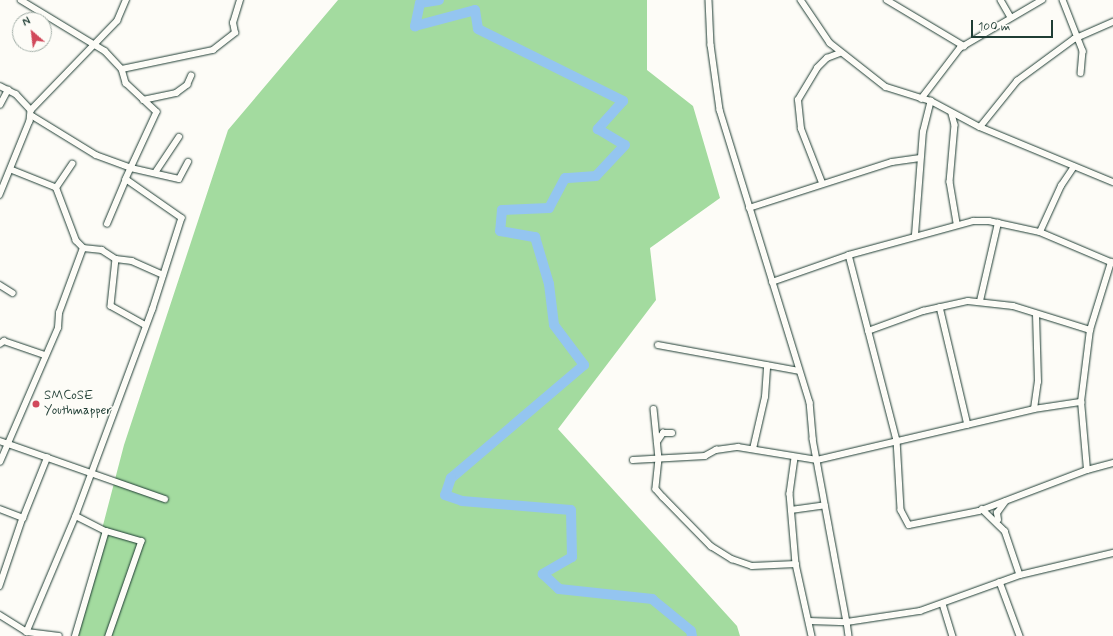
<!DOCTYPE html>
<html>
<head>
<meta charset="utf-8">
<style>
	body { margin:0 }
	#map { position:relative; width:1113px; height:636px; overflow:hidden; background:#fdfcf7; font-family:Mynerve,sans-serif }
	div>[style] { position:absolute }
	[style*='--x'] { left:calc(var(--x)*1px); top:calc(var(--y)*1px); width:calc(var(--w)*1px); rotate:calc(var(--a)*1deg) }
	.green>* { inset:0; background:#a3db9f }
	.river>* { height:10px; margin:-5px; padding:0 5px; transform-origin:5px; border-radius:5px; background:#94c5f0 }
	.roads { filter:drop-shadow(0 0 1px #1f3d34) drop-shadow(0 0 1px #1f3d34) }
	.minor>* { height:5.5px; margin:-2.75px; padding:0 2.75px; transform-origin:2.75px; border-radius:2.75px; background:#fdfcf7 }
	.dots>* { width:11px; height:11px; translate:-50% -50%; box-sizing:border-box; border:2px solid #fdfcf7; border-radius:50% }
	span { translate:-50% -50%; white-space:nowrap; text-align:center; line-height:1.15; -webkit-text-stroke:3px #fdfcf7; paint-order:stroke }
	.poi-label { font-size:13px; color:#1f3d34 }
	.left { translate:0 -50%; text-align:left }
	.north { position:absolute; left:12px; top:12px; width:40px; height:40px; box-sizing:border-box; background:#fdfcf7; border:1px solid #a4b0a9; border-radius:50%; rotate:332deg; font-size:11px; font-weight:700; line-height:16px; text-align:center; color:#1f3d34 }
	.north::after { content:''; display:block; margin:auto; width:14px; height:18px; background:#d1495b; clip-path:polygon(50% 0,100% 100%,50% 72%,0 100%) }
	.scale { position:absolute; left:971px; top:20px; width:82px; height:18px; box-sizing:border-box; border:2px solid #1f3d34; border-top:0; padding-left:5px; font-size:12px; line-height:14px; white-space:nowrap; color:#1f3d34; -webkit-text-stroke:3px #fdfcf7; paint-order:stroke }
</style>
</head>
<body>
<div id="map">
	<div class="green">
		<div style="clip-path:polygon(338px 0,647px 0,647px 70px,693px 106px,720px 198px,650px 248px,656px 300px,558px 429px,737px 626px,740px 636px,74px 636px,124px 445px,228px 130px)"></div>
	</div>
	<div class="river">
		<div style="--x:439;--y:0;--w:19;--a:171"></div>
		<div style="--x:420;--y:3;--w:24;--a:102"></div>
		<div style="--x:415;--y:26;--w:62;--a:-14.9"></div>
		<div style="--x:475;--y:10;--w:19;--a:81"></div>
		<div style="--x:478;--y:29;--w:162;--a:26.4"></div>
		<div style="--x:623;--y:101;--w:38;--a:132"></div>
		<div style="--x:598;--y:129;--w:31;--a:31"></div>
		<div style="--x:625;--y:145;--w:42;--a:133.1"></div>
		<div style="--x:596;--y:176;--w:31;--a:176"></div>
		<div style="--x:565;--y:178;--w:34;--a:118"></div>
		<div style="--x:549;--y:208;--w:47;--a:177.6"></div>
		<div style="--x:502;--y:210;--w:21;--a:95"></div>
		<div style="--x:500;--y:231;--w:36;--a:10"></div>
		<div style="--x:535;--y:237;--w:49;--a:73.4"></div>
		<div style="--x:549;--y:284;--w:41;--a:83"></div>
		<div style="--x:554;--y:325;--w:50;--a:53.1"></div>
		<div style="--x:584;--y:365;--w:175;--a:139.6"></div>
		<div style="--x:451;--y:478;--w:18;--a:109"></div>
		<div style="--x:445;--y:495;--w:18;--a:19"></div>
		<div style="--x:462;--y:501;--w:109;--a:4.7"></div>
		<div style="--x:571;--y:510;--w:47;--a:88.8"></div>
		<div style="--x:572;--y:557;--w:34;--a:150"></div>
		<div style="--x:543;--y:574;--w:22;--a:43"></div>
		<div style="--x:559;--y:589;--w:94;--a:6.1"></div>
		<div style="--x:652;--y:599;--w:50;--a:39.4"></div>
		<div style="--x:691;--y:631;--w:5;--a:79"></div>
	</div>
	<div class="roads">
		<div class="minor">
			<div style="--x:21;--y:0;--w:98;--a:31.3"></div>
			<div style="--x:105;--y:51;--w:25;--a:47"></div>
			<div style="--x:122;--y:69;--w:15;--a:74"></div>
			<div style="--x:126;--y:83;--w:42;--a:43.1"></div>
			<div style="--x:157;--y:112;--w:74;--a:114.8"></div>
			<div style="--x:126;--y:179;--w:68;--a:34.9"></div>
			<div style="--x:182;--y:218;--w:96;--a:107.7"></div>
			<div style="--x:153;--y:309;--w:221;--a:110.4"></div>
			<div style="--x:76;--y:516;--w:126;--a:112.9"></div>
			<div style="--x:709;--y:0;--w:45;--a:87.5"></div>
			<div style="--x:711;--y:45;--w:66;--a:82.1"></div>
			<div style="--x:720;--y:110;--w:306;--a:72.9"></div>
			<div style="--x:810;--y:402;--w:37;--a:85"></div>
			<div style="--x:813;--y:439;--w:186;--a:79.5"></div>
			<div style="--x:847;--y:622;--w:74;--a:-8.6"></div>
			<div style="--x:920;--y:611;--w:106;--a:-19.8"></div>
			<div style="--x:1020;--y:575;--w:96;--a:-13.3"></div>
			<div style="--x:801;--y:0;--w:52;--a:56"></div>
			<div style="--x:830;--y:43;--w:71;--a:38.2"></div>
			<div style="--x:886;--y:87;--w:47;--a:17.3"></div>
			<div style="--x:931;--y:101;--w:55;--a:28"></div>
			<div style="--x:980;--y:127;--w:144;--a:22.5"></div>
			<div style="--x:887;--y:0;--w:90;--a:30.9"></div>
			<div style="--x:1001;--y:0;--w:20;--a:60"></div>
			<div style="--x:1063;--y:0;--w:55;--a:68.6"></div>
			<div style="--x:1083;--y:51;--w:22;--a:95"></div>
			<div style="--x:122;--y:69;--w:93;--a:-11.8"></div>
			<div style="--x:213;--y:50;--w:28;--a:-38"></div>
			<div style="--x:235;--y:33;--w:10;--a:-101"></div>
			<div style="--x:233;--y:23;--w:24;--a:-73"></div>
			<div style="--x:0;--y:86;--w:18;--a:27"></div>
			<div style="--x:16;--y:94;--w:22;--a:47"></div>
			<div style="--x:31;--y:110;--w:11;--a:95"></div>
			<div style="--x:30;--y:121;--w:80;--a:112.1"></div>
			<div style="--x:921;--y:99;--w:64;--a:-52.6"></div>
			<div style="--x:960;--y:48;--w:95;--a:-30.3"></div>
			<div style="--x:143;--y:100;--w:34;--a:-12"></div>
			<div style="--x:176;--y:93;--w:14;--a:-36"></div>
			<div style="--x:187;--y:85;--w:10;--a:-66"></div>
			<div style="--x:0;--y:105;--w:17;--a:-62"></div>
			<div style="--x:31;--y:110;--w:124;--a:-46"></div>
			<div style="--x:117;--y:21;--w:23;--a:-67"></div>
			<div style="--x:952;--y:114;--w:11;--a:75"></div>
			<div style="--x:955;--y:125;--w:57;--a:95"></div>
			<div style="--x:950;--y:182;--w:42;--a:80.3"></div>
			<div style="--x:31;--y:115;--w:76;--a:31.6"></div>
			<div style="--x:96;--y:155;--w:37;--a:20"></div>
			<div style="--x:131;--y:168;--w:49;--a:12.9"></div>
			<div style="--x:179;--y:179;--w:19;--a:-62"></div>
			<div style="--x:980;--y:127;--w:59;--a:-51.2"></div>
			<div style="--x:1017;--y:81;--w:71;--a:-36.4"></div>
			<div style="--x:1074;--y:39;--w:43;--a:-23.6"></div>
			<div style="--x:155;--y:173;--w:43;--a:-56.3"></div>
			<div style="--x:822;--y:183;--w:58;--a:-111.3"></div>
			<div style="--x:801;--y:129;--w:29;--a:-96"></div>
			<div style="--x:798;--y:100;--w:37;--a:-59"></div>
			<div style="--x:817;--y:68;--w:14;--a:-45"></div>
			<div style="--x:827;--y:58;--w:14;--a:-21"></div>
			<div style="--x:56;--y:188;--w:29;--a:-56"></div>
			<div style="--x:749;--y:208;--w:150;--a:-17.8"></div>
			<div style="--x:892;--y:162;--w:28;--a:-8"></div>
			<div style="--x:107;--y:224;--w:49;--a:-67.1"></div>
			<div style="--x:1040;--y:232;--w:51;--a:-65.5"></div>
			<div style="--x:1061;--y:186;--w:23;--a:-56"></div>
			<div style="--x:915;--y:235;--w:103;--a:-85.6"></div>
			<div style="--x:923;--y:132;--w:32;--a:-76"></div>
			<div style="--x:83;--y:248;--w:19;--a:6"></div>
			<div style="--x:102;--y:250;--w:17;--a:33"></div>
			<div style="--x:116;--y:259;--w:47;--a:96.1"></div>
			<div style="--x:111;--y:306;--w:39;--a:29"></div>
			<div style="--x:849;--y:255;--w:191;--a:75.5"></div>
			<div style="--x:897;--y:440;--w:70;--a:86.7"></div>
			<div style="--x:901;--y:510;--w:17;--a:62"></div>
			<div style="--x:909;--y:525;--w:71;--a:-11.3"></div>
			<div style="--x:979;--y:511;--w:116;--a:-20.8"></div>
			<div style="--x:1087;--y:470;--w:27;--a:-15"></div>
			<div style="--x:116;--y:259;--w:16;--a:7"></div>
			<div style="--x:132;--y:261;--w:34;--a:24"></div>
			<div style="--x:772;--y:282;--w:82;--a:-19.3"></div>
			<div style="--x:849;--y:255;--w:129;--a:-15.3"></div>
			<div style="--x:973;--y:221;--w:16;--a:0"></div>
			<div style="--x:989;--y:221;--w:52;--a:12.2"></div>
			<div style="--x:1040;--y:232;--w:79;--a:23"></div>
			<div style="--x:0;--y:285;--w:15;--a:32"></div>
			<div style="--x:980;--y:301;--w:80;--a:-77"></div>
			<div style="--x:940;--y:307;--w:121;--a:76.7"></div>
			<div style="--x:868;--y:331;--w:59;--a:-20"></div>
			<div style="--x:923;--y:311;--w:46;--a:-12.5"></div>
			<div style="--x:968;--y:301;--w:45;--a:6.3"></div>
			<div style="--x:1013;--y:306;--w:81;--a:17.3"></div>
			<div style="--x:0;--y:344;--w:5;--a:-37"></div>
			<div style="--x:4;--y:341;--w:43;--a:18.9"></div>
			<div style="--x:658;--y:345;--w:143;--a:10.4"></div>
			<div style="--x:654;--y:409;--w:50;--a:84.3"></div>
			<div style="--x:659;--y:459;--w:30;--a:96"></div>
			<div style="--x:656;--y:489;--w:11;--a:49"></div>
			<div style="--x:663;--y:497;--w:69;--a:45.6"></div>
			<div style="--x:711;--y:546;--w:25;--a:32"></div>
			<div style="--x:732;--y:559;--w:21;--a:19"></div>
			<div style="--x:752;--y:566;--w:44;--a:-2.6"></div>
			<div style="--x:1034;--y:409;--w:27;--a:-82"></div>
			<div style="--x:1038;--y:382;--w:66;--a:-91.7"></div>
			<div style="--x:0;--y:441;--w:175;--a:19.4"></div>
			<div style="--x:657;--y:442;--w:11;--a:-56"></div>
			<div style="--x:663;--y:433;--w:9;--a:0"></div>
			<div style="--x:753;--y:449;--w:53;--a:-77"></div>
			<div style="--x:765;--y:397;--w:31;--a:-86"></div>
			<div style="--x:795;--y:458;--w:36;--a:98"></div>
			<div style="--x:790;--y:494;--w:70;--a:85.1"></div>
			<div style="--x:796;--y:564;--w:74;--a:77.5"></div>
			<div style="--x:633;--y:460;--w:72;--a:-3.2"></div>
			<div style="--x:705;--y:456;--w:13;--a:-29"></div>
			<div style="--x:716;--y:450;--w:22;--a:-8"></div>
			<div style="--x:738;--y:447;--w:80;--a:9.3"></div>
			<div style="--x:817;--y:460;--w:223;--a:-13.2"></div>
			<div style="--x:1034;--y:409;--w:48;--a:-8.5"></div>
			<div style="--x:0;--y:462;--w:146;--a:-66.6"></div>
			<div style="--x:58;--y:328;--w:15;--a:-86"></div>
			<div style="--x:59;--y:313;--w:69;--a:-69.7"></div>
			<div style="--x:83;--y:248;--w:10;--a:-135"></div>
			<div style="--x:76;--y:241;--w:57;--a:-110.7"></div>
			<div style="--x:56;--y:188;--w:48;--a:-158.2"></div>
			<div style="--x:1087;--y:470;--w:68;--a:-95"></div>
			<div style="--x:1081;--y:402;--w:73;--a:-82.9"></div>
			<div style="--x:1090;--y:330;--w:71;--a:-72.8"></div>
			<div style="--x:0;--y:509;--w:25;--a:21"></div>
			<div style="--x:23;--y:518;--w:72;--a:108.7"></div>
			<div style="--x:982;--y:509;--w:32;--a:44"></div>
			<div style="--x:1005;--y:531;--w:46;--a:71.2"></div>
			<div style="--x:791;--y:510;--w:34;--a:-8"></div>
			<div style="--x:76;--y:516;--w:34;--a:27"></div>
			<div style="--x:106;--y:531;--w:37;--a:16"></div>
			<div style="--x:142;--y:541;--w:101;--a:109.2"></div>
			<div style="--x:23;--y:518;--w:65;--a:-68.2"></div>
			<div style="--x:998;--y:520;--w:7;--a:-98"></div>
			<div style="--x:997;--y:513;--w:14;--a:-54"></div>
			<div style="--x:1000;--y:582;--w:58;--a:69.7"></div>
			<div style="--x:943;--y:604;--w:34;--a:73"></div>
			<div style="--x:0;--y:615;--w:32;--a:32"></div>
			<div style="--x:27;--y:632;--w:32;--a:7"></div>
			<div style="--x:809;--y:621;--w:38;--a:2"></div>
			<div style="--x:847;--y:622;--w:14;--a:82"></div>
			<div style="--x:75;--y:636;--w:109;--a:-73.6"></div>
		</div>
	</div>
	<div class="dots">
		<div style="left:36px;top:404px;background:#d1495b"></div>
	</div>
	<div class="poi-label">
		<span class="left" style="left:44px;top:404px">SMCoSE<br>Youthmapper</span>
	</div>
	<div class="north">N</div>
	<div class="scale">100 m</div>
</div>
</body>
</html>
